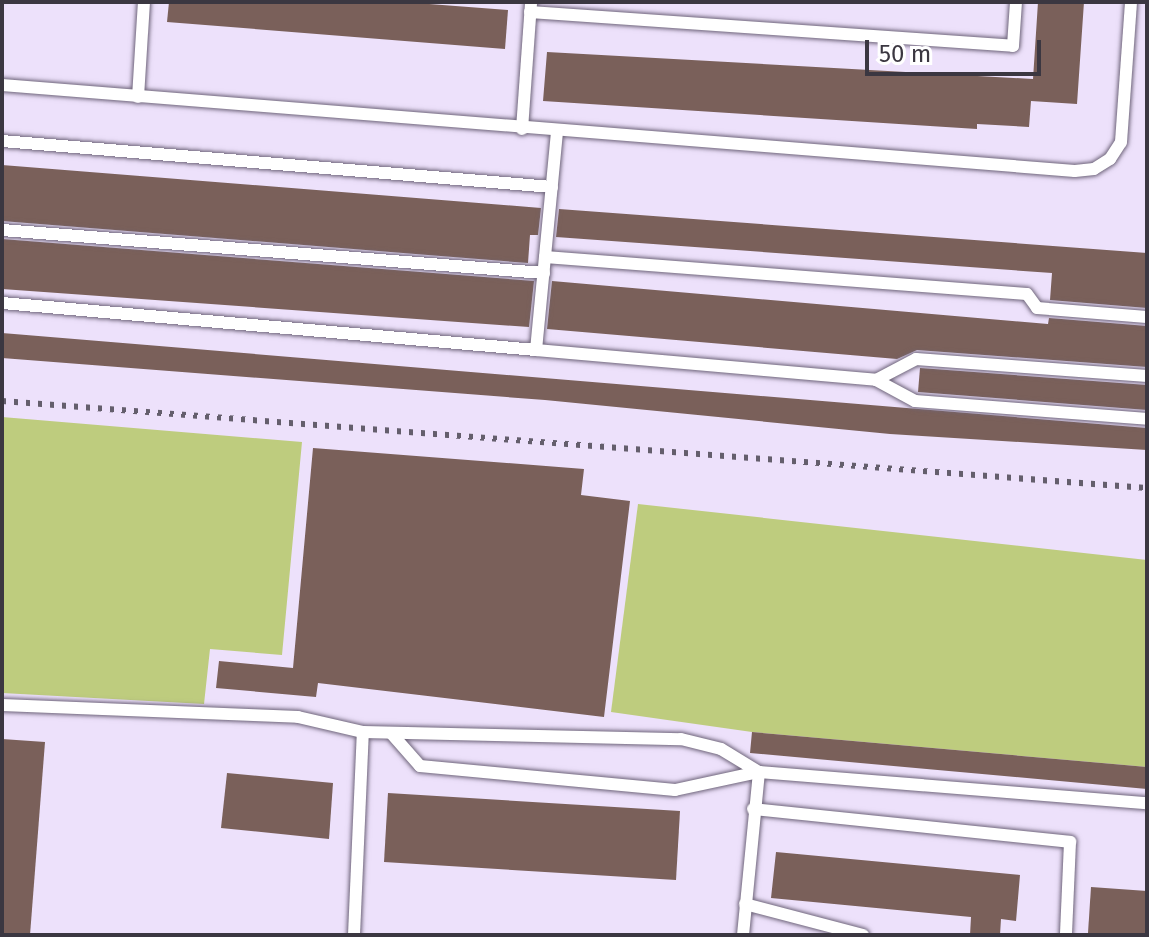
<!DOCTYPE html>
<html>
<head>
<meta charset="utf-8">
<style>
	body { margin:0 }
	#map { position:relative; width:1149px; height:937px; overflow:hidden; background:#ede1fb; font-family:"Fira Sans",sans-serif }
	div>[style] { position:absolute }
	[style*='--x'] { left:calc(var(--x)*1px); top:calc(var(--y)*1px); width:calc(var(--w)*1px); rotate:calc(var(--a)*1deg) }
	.green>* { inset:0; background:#becc7e }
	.building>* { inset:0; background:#7a605a }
	.roads { filter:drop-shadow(0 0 2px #6f657b) drop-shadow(0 0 2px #6f657b) }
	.service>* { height:12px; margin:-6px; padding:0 6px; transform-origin:6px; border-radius:6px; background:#fff }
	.rail>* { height:6px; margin-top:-3px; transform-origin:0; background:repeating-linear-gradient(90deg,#645e6c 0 4px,transparent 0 12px) }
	span { translate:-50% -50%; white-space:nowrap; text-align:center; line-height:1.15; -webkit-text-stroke:8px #fff; paint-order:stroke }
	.frame { position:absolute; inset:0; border:4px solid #3b3741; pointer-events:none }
	.scale { position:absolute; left:865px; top:40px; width:176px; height:36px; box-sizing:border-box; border:4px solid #3b3741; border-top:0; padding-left:10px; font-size:24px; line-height:28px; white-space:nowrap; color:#3b3741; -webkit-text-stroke:6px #fff; paint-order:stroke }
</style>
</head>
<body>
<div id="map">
	<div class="green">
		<div style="clip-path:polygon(2px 417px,302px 442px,282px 655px,210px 649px,204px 704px,2px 693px)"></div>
		<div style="clip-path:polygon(638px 504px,1147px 560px,1147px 767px,752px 732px,611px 712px)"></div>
	</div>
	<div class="building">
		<div style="clip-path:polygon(169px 2px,403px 2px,508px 10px,505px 49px,167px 22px)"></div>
		<div style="clip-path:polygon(1038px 2px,1084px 2px,1077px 104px,1031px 101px,1029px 127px,977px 124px,977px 129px,543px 101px,547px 52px,1033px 79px)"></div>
		<div style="clip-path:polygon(2px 165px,541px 208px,538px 235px,530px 235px,528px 263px,2px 221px)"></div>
		<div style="clip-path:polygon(559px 209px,1147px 253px,1147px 308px,1050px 300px,1052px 273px,556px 237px)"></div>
		<div style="clip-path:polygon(2px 239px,534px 281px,529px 327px,2px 289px)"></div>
		<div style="clip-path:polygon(552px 281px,1048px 324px,1049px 318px,1147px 326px,1147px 367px,917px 350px,897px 359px,547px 329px)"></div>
		<div style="clip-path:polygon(2px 333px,1147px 428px,1147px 450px,890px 434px,545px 400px,2px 358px)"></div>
		<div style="clip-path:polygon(920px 368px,1147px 385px,1147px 410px,918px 392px)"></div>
		<div style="clip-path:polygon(313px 448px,584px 469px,581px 495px,630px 501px,604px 717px,318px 683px,316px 697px,216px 688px,219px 661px,293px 668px)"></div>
		<div style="clip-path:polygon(752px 732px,1147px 767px,1147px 789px,750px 753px)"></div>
		<div style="clip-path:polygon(2px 739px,45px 742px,30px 935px,2px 935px)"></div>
		<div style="clip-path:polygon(227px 773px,333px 783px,329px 839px,221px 828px)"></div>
		<div style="clip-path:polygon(388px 793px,680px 811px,676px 880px,384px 862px)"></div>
		<div style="clip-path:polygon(776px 852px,1020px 875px,1016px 921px,1001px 919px,1000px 935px,970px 935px,971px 917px,771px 898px)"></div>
		<div style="clip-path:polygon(1091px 887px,1147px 891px,1147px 935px,1088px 933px)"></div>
	</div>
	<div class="roads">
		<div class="service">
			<div style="--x:530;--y:12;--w:484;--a:4"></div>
			<div style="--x:1013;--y:46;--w:44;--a:-86.1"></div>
			<div style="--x:2;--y:85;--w:1076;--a:4.58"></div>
			<div style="--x:1075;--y:171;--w:19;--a:-6"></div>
			<div style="--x:1094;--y:169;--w:19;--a:-32"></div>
			<div style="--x:1110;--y:159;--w:20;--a:-57"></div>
			<div style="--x:1121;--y:142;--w:140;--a:-85.9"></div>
			<div style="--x:138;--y:97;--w:95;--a:-86.4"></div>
			<div style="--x:522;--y:129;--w:127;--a:-85.9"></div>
			<div style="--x:2;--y:141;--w:552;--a:4.78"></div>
			<div style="--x:2;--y:230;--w:544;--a:4.54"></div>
			<div style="--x:545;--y:257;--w:483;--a:4.4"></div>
			<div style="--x:1027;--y:294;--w:17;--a:54"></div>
			<div style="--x:1037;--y:308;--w:110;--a:4.7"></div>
			<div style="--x:2;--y:303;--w:536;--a:5.03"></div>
			<div style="--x:536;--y:350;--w:219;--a:-84.5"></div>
			<div style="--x:536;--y:350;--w:341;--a:5"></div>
			<div style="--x:876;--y:380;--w:44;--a:28.3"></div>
			<div style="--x:915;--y:401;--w:233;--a:4.4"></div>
			<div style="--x:876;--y:380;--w:45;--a:-27.7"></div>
			<div style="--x:916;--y:359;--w:232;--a:4.2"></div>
			<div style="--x:2;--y:705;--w:296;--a:2.3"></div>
			<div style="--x:298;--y:717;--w:67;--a:13"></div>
			<div style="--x:363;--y:732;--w:318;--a:1.3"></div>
			<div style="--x:681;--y:739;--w:41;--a:14"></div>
			<div style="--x:721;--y:749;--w:44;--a:31.2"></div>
			<div style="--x:759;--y:772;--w:389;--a:4.6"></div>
			<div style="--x:391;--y:733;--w:44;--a:48.7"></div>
			<div style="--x:420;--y:766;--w:256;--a:5.4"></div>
			<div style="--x:675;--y:790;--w:86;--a:-12.1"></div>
			<div style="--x:759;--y:772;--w:164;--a:95.6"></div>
			<div style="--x:753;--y:809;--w:319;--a:5.9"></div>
			<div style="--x:1070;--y:842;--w:93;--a:92.5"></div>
			<div style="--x:745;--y:904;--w:122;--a:14.7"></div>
			<div style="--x:354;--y:935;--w:203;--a:-87.5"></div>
		</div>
	</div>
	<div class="rail">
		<div style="--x:2;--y:401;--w:1148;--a:4.35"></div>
	</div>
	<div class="frame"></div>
	<div class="scale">50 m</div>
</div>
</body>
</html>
